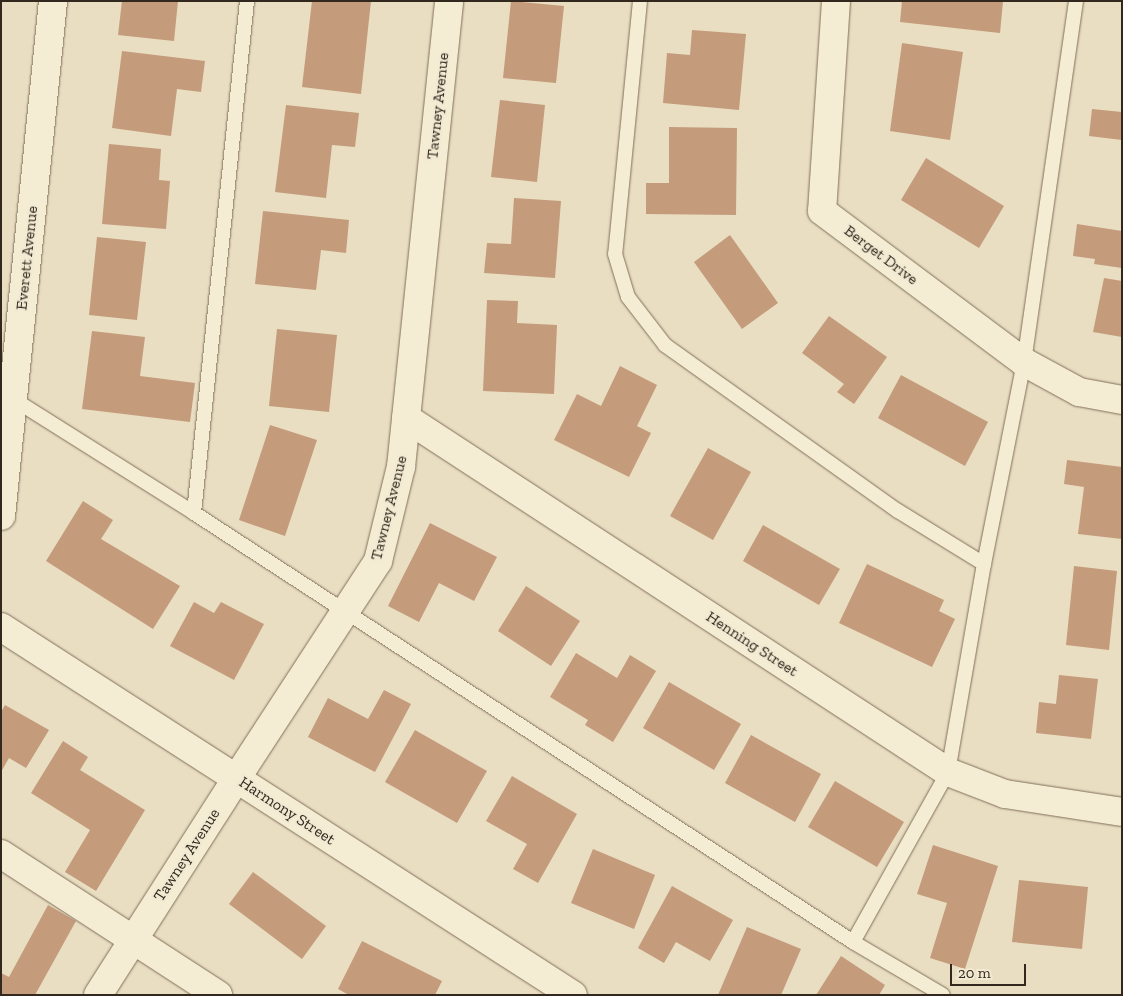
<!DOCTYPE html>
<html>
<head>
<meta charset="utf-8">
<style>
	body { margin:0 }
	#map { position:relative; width:1123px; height:996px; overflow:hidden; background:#e9dec2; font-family:"Zilla Slab",serif }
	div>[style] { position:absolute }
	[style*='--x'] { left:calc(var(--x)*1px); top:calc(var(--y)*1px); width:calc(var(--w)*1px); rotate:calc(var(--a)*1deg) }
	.building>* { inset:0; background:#c49b7b }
	.roads { filter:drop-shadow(0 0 1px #81705b) drop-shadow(0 0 1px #81705b) }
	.lane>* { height:14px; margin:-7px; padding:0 7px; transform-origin:7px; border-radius:7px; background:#f5ecd4 }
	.street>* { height:28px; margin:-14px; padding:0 14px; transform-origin:14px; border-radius:14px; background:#f5ecd4 }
	.secondary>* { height:28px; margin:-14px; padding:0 14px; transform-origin:14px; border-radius:14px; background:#f5ecd4 }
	span { translate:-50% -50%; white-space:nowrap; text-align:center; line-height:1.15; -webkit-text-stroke:4px #f1e9d1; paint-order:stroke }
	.street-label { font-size:16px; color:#32281e }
	.frame { position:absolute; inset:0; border:2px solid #32281e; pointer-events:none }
	.scale { position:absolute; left:950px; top:964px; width:76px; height:22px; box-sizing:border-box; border:2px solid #32281e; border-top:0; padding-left:6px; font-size:15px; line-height:18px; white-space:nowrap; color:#32281e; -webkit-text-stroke:4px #f1e9d1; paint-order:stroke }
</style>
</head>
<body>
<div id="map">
	<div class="building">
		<div style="clip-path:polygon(122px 1px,178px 1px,174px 41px,118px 35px)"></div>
		<div style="clip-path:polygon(312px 1px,371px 1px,361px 94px,302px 87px)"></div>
		<div style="clip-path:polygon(511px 1px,564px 6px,556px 83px,503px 78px)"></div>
		<div style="clip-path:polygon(902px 1px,1003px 1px,1000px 33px,900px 22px)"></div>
		<div style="clip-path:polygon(692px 30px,746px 34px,739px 110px,663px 103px,667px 53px,690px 55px)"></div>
		<div style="clip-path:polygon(902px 43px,963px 52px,950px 140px,890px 131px)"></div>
		<div style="clip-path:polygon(122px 51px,205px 61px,201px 92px,177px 89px,171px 136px,112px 128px)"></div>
		<div style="clip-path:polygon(500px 100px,545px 105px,537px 182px,491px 177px)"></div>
		<div style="clip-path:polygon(286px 105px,359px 113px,355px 147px,332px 145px,326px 198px,275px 192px)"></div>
		<div style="clip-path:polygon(1092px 109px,1122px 112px,1122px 140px,1089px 136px)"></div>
		<div style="clip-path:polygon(669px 127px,737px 128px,736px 215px,646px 214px,646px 183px,669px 183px)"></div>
		<div style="clip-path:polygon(109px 144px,161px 149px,159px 180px,170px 181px,166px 229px,102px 224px)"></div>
		<div style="clip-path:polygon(926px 158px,1004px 206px,979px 248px,901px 200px)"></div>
		<div style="clip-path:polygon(514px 198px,561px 201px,555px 278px,484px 273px,487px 243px,511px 244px)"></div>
		<div style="clip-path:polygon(263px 211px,349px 220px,346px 253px,321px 250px,316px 290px,255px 284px)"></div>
		<div style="clip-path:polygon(1077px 224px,1122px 231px,1122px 268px,1094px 264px,1095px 259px,1073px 256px)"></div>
		<div style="clip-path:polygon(730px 235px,778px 303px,742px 329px,694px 262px)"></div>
		<div style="clip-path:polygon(97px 237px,146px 242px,137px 320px,89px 315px)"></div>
		<div style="clip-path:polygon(1104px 278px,1122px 281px,1122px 337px,1093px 332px)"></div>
		<div style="clip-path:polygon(487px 300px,518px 301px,517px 323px,557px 325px,554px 394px,483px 391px)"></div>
		<div style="clip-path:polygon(829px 316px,887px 357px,854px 404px,837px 392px,844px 384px,802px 353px)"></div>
		<div style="clip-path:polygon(277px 329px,337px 335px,329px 412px,269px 406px)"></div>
		<div style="clip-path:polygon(92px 331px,145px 337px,140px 376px,195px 383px,190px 422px,82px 409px)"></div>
		<div style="clip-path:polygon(620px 366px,657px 385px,637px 426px,651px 433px,629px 477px,554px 440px,577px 394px,601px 406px)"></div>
		<div style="clip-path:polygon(901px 375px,988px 422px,965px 466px,878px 418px)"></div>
		<div style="clip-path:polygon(270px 425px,317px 440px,285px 536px,239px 520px)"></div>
		<div style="clip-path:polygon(708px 448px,751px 472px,713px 540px,670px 516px)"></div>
		<div style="clip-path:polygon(1067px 460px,1122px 467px,1122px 539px,1078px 534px,1084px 487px,1064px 484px)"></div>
		<div style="clip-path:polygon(83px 501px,113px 520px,101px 539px,180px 586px,153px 629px,46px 561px)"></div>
		<div style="clip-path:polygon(430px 523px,497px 557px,474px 601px,439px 583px,419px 622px,388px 606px)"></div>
		<div style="clip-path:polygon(763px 525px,840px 569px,819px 605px,743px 561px)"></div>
		<div style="clip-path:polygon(867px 564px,944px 600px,939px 611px,955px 619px,932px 667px,839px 623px)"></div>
		<div style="clip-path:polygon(1074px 566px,1117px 571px,1109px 650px,1066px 645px)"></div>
		<div style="clip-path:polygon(526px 586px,580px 621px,551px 666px,498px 631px)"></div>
		<div style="clip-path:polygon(194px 602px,214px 613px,221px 602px,264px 624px,234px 680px,170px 646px)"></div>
		<div style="clip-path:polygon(576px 653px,617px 678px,630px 655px,656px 671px,613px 742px,585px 725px,588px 720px,550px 697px)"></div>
		<div style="clip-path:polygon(1059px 675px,1098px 679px,1091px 739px,1036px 733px,1039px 702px,1056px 704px)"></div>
		<div style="clip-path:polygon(669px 682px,741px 724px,714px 770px,643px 728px)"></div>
		<div style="clip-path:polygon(384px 690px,411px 704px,375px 772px,308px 737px,328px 698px,368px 719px)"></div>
		<div style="clip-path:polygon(5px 705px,49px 730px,26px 768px,9px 758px,1px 772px,1px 712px)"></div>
		<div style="clip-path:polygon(415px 730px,487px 771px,457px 823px,385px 782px)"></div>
		<div style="clip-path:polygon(751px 735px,821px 774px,795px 822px,725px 783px)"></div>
		<div style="clip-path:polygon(63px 741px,88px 757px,80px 770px,145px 810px,96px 891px,65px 872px,90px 830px,31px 793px)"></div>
		<div style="clip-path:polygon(512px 776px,577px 814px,538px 883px,513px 869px,527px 844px,486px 821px)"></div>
		<div style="clip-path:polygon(835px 781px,904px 822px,877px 867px,808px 827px)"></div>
		<div style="clip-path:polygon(933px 845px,998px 866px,965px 969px,930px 958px,947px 903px,917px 894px)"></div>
		<div style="clip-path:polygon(593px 849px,655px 875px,634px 929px,571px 903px)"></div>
		<div style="clip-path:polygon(253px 872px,326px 926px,302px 959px,229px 904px)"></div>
		<div style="clip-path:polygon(1019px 880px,1088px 887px,1082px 949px,1012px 942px)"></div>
		<div style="clip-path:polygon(672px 886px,733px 920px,710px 961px,676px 942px,664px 963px,638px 948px)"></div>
		<div style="clip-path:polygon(48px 905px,76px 921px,35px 995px,1px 995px,1px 973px,9px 977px)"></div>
		<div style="clip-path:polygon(747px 927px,801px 949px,781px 995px,718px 995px)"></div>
		<div style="clip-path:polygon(362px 941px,442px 981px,435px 995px,349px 995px,338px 989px)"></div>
		<div style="clip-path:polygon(841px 956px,885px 985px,879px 995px,816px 995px)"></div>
	</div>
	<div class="roads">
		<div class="lane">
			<div style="--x:640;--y:1;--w:254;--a:95.6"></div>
			<div style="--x:615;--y:254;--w:45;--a:73.2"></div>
			<div style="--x:628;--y:297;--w:61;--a:52.4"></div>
			<div style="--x:665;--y:345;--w:286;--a:35.5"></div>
			<div style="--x:898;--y:511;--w:101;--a:31.6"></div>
			<div style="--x:10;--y:397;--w:218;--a:32.2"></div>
			<div style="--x:194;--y:513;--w:786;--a:33.06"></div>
			<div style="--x:853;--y:942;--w:104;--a:30.5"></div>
			<div style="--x:194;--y:513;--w:515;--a:-84.09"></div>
			<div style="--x:853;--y:942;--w:195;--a:-60.8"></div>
			<div style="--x:948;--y:772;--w:211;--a:-80.2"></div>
			<div style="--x:984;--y:564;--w:206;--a:-78.8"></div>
			<div style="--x:1024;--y:362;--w:365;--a:-81.8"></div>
		</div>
		<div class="street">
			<div style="--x:836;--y:1;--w:210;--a:93.8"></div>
			<div style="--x:822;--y:211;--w:252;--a:36.8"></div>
			<div style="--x:1024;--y:362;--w:63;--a:28.6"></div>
			<div style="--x:1079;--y:392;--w:44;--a:10.5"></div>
			<div style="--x:406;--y:418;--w:647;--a:33.15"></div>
			<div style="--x:948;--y:772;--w:61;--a:21.1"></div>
			<div style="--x:1005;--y:794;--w:118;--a:8.7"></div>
			<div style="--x:236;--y:779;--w:260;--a:-56.9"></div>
			<div style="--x:378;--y:561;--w:97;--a:-76.3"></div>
			<div style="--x:401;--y:467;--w:468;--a:-84.1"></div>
			<div style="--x:1;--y:854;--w:259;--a:33"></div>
		</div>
		<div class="secondary">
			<div style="--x:1;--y:516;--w:518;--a:-84.23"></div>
			<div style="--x:1;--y:627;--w:680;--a:32.76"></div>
			<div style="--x:98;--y:995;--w:256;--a:-57.4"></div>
		</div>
	</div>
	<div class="street-label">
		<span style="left:438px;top:106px;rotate:-84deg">Tawney Avenue</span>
		<span style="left:881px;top:255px;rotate:37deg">Berget Drive</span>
		<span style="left:27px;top:258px;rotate:-84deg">Everett Avenue</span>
		<span style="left:389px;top:508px;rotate:-76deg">Tawney Avenue</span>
		<span style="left:752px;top:644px;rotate:33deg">Henning Street</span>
		<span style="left:287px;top:811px;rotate:33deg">Harmony Street</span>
		<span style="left:187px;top:855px;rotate:-57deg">Tawney Avenue</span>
	</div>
	<div class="frame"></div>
	<div class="scale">20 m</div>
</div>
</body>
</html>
